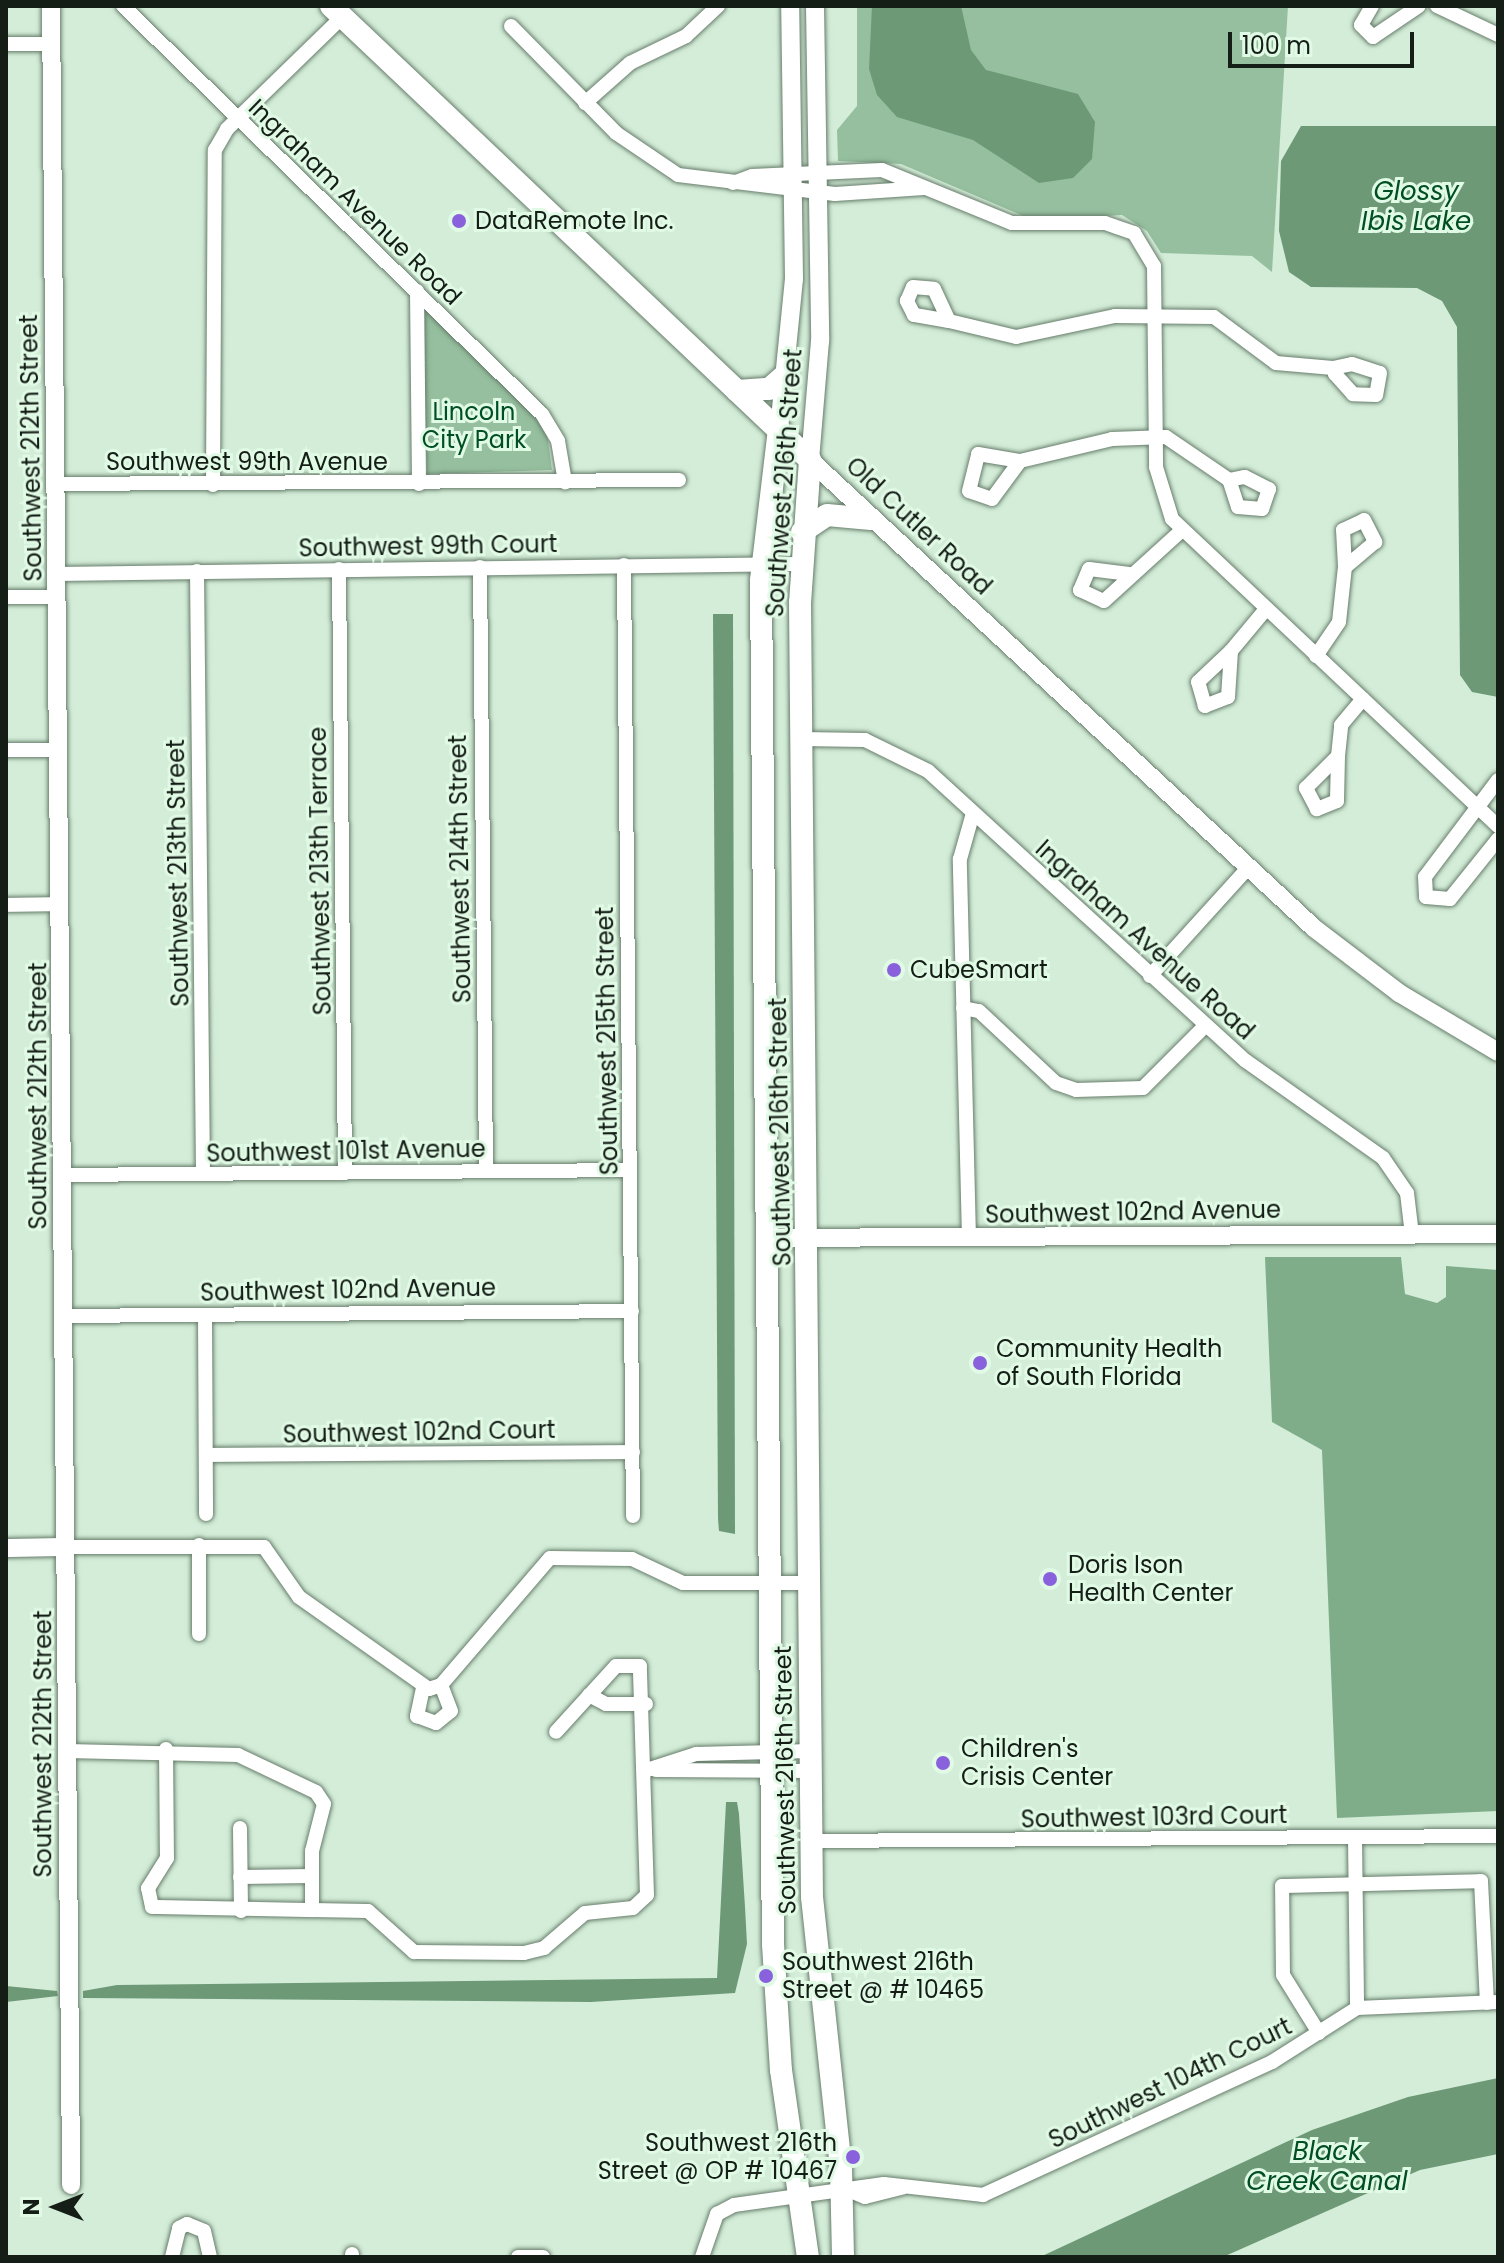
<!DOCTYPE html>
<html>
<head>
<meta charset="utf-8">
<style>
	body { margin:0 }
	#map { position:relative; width:1504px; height:2263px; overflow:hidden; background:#d3edd8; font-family:Poppins,sans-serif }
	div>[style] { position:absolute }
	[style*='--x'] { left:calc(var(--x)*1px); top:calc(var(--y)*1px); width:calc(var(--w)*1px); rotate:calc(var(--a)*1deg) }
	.green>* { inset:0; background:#95bf9e }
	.forest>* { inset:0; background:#7fad8a }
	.water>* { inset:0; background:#6d9977 }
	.roads { filter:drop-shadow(0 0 2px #677d6b) drop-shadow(0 0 2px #677d6b) }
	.minor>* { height:14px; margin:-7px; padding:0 7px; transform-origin:7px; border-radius:7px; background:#fff }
	.tertiary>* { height:18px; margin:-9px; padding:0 9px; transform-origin:9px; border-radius:9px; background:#fff }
	.secondary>* { height:22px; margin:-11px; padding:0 11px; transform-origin:11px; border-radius:11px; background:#fff }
	.dots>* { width:22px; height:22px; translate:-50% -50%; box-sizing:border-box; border:4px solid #e1fae5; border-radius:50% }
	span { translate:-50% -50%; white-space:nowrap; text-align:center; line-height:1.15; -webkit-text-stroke:6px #e1fae5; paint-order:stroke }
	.street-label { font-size:24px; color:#141d16 }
	.poi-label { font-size:24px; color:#141d16 }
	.left { translate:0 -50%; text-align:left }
	.right { translate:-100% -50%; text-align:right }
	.park-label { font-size:24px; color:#004f23 }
	.water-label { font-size:26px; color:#004e22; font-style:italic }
	.frame { position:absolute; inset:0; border:8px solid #141d16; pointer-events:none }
	.north { position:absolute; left:16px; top:2167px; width:80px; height:80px; -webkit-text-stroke:6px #e1fae5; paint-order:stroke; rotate:270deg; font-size:22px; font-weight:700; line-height:32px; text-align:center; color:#141d16 }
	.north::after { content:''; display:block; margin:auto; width:28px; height:36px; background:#141d16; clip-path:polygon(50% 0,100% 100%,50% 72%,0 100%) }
	.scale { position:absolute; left:1228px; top:32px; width:186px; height:36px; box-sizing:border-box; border:4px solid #141d16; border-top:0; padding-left:10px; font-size:24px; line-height:28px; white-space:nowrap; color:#141d16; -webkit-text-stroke:6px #e1fae5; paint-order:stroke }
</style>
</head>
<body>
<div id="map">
	<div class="green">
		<div style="clip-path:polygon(857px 6px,1288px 6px,1272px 272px,1252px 256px,1161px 253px,1147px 231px,1122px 215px,1033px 220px,901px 164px,838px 161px,837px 130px,857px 106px)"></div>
		<div style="clip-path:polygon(422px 305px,546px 426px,552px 470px,427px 474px)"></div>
	</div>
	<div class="forest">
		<div style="clip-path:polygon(1265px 1257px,1401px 1257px,1405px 1294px,1437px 1303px,1446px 1297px,1446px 1266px,1498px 1270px,1498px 1811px,1337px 1818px,1322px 1450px,1272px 1422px)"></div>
	</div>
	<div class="water">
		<div style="clip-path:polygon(872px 6px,961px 6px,971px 50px,986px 70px,1078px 94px,1095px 122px,1092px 159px,1073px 178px,1039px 183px,973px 140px,897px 117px,877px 95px,869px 69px)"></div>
		<div style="clip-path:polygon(1301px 126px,1498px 126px,1498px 697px,1472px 692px,1460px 675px,1457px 327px,1442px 301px,1417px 288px,1311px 287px,1289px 272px,1279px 231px,1281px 161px)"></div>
		<div style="clip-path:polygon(713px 614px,733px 614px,735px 1534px,719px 1531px,718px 1519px)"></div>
		<div style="clip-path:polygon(726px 1802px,737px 1802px,739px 1814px,745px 1907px,747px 1944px,735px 1993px,591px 2002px,83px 1998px,83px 1991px,117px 1985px,717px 1978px)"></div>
		<div style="clip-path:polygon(6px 1986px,57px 1991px,58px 1996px,6px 2002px)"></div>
		<div style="clip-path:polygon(1498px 2078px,1498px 2154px,1420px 2170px,1223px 2257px,1040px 2257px,1312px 2130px,1408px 2097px)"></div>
	</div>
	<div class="roads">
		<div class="minor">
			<div style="--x:123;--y:6;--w:585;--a:44.24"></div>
			<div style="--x:542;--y:414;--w:31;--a:59"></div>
			<div style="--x:558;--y:441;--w:42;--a:80.3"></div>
			<div style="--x:1372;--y:6;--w:22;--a:120"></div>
			<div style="--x:1361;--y:25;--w:17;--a:45"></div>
			<div style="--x:1373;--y:37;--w:55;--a:-34"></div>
			<div style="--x:1437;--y:6;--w:68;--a:25.4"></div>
			<div style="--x:511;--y:26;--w:150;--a:45.5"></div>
			<div style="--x:616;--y:133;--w:75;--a:34.1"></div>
			<div style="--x:678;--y:175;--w:158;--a:6.9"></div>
			<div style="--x:835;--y:194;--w:89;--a:-3.9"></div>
			<div style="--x:6;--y:44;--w:45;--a:0"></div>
			<div style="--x:585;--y:103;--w:60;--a:-41.6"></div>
			<div style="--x:630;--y:63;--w:62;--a:-25.7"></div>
			<div style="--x:686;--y:36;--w:44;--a:-43.2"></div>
			<div style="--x:733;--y:183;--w:20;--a:-20"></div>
			<div style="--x:752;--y:176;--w:130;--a:-2.6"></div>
			<div style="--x:882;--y:170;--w:140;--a:22.2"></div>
			<div style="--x:1012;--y:223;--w:93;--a:0"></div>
			<div style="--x:1105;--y:223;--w:31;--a:19"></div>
			<div style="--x:1134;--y:233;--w:39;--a:59"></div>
			<div style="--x:1154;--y:266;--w:201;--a:89.4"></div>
			<div style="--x:1156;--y:467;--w:54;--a:72.9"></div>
			<div style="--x:1172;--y:519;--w:448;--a:43.3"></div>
			<div style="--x:913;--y:287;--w:21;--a:5"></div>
			<div style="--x:934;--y:289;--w:35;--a:65"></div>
			<div style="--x:949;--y:321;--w:36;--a:-170"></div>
			<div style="--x:914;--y:315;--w:16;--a:-117"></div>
			<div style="--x:907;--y:301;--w:15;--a:-67"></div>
			<div style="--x:417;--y:291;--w:193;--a:89.4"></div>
			<div style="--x:949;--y:321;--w:69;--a:13.4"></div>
			<div style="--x:1016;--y:337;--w:101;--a:-12"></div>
			<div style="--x:1115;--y:316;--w:99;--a:0.6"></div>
			<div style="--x:1214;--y:317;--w:77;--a:36.6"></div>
			<div style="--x:1276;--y:363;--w:57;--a:5"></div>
			<div style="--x:1352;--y:364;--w:29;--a:18"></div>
			<div style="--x:1380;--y:373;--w:22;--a:100"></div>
			<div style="--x:1376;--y:395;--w:23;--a:-178"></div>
			<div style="--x:1353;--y:394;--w:27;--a:-132"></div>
			<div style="--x:1335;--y:374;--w:6;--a:-108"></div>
			<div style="--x:1333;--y:368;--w:19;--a:-12"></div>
			<div style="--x:978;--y:454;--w:43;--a:9.5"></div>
			<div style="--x:1020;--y:461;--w:47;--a:126.4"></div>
			<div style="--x:992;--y:499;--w:24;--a:-161"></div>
			<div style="--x:969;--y:491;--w:38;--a:-76"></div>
			<div style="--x:1020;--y:461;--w:95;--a:-13.4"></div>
			<div style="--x:1112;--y:439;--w:54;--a:-2.1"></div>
			<div style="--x:1166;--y:437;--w:76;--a:34.3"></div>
			<div style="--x:1245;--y:477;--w:27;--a:27"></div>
			<div style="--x:1269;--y:489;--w:21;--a:109"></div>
			<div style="--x:1262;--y:509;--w:24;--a:-175"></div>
			<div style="--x:1238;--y:507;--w:28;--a:-108"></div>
			<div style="--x:1229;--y:480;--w:16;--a:-11"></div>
			<div style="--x:55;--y:484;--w:624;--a:-0.37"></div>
			<div style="--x:213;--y:485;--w:335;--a:-89.7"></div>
			<div style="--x:215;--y:150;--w:24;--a:-60"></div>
			<div style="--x:227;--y:129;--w:161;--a:-44.2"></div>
			<div style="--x:1364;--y:520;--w:25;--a:63"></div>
			<div style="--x:1375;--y:542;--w:39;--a:140"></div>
			<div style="--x:1345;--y:567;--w:37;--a:-93"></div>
			<div style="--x:1343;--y:530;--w:23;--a:-25"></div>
			<div style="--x:624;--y:565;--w:951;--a:89.46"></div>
			<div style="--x:480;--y:567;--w:604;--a:89.43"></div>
			<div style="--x:339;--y:569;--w:604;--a:89.43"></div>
			<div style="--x:197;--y:571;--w:603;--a:89.43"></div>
			<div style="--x:57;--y:574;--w:743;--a:-0.77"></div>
			<div style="--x:1129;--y:574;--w:40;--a:-172.9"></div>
			<div style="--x:1089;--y:569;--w:23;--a:113"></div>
			<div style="--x:1080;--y:590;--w:26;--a:25"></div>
			<div style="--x:1104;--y:601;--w:105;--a:-42.3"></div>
			<div style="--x:6;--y:597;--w:51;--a:0"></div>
			<div style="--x:1231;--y:651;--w:46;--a:93.7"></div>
			<div style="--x:1228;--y:697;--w:25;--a:159"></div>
			<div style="--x:1205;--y:706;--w:25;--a:-106"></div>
			<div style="--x:1198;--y:682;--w:45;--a:-43.2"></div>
			<div style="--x:1231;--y:651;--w:55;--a:-50.2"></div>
			<div style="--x:1316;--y:656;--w:41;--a:-55.9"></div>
			<div style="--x:1339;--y:622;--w:55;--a:-83.8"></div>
			<div style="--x:801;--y:739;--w:64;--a:0.9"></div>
			<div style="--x:865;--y:740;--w:70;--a:26.2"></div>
			<div style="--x:928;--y:771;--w:430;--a:42.4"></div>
			<div style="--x:1246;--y:1061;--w:168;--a:35.3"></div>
			<div style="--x:1383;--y:1158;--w:42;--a:55.6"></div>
			<div style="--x:1407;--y:1193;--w:42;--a:83.2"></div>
			<div style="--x:6;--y:750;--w:53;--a:0"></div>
			<div style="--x:1338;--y:756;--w:45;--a:91.3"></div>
			<div style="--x:1337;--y:801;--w:22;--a:158"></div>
			<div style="--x:1317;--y:809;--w:24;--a:-118"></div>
			<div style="--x:1306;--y:788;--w:45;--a:-45"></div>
			<div style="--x:1338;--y:756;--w:31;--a:-84"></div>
			<div style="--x:1341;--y:725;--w:34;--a:-50"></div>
			<div style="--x:1498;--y:780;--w:121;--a:127"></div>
			<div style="--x:1425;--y:877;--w:20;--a:87"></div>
			<div style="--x:1426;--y:897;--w:24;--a:5"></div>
			<div style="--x:1450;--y:899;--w:77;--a:-51.3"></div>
			<div style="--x:6;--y:905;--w:55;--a:-1"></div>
			<div style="--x:1150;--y:976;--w:146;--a:-47.8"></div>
			<div style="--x:963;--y:1008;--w:16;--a:11"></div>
			<div style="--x:979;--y:1011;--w:105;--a:43.1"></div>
			<div style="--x:1056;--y:1083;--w:21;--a:19"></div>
			<div style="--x:1076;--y:1090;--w:67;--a:-1.7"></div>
			<div style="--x:1143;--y:1088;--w:88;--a:-45"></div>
			<div style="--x:62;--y:1175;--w:568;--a:-0.5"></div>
			<div style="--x:969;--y:1238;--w:379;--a:-91.4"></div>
			<div style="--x:960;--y:859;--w:48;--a:-74.2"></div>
			<div style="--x:205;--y:1315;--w:199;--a:89.7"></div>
			<div style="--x:64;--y:1316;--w:568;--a:-0.5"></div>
			<div style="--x:206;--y:1455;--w:427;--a:-0.4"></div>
			<div style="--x:199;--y:1545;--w:89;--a:90"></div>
			<div style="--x:65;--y:1547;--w:199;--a:0"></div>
			<div style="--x:264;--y:1547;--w:61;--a:55"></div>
			<div style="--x:299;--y:1597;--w:159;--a:35.3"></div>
			<div style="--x:429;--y:1689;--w:13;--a:-18"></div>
			<div style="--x:441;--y:1685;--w:167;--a:-49.4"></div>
			<div style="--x:550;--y:1558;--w:82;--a:0.7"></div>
			<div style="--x:632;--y:1559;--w:56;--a:25.2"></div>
			<div style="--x:683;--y:1583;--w:127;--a:0"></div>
			<div style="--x:423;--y:1688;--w:29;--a:102"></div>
			<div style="--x:417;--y:1716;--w:20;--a:20"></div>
			<div style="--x:436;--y:1723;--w:19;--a:-39"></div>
			<div style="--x:451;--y:1711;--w:28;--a:-111"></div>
			<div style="--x:589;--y:1695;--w:19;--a:28"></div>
			<div style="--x:606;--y:1704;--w:40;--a:0"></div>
			<div style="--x:166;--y:1749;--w:109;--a:89.5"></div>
			<div style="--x:167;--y:1858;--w:36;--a:122"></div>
			<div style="--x:148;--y:1888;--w:19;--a:78"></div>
			<div style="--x:152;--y:1907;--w:160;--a:1.1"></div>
			<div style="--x:67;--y:1751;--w:171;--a:1.3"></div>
			<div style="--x:238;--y:1755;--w:86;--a:25.4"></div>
			<div style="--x:316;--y:1792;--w:14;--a:56"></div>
			<div style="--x:324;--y:1804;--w:49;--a:104.3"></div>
			<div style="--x:312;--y:1851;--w:59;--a:90"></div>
			<div style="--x:312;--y:1910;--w:56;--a:1"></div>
			<div style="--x:368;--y:1911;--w:62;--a:41.7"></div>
			<div style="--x:414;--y:1952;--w:110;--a:0.5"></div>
			<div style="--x:524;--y:1953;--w:21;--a:-14"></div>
			<div style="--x:544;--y:1948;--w:54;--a:-40.5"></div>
			<div style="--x:585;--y:1913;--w:48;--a:-5.9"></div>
			<div style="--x:633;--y:1908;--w:19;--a:-43"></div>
			<div style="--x:647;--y:1895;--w:229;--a:-91.8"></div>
			<div style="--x:640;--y:1666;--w:24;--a:180"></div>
			<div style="--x:616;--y:1666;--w:89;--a:132.3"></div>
			<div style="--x:647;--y:1770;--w:52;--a:-18.1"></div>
			<div style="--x:696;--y:1754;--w:115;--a:-1.5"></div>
			<div style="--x:656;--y:1770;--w:155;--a:0.4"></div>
			<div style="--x:240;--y:1828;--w:83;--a:89.3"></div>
			<div style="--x:1355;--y:1837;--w:171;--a:89.3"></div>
			<div style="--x:811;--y:1841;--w:687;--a:-0.42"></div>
			<div style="--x:240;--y:1877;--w:72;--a:-0.8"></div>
			<div style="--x:1319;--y:2033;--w:68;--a:-121.8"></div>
			<div style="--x:1283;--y:1975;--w:89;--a:-90.6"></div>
			<div style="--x:1282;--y:1886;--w:199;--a:-1.4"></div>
			<div style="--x:1481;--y:1881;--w:122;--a:87.2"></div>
			<div style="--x:853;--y:2192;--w:13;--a:23"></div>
			<div style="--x:865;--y:2197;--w:38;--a:-14"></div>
			<div style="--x:352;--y:2254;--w:3;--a:90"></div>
			<div style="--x:172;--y:2257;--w:30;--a:-76"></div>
			<div style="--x:179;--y:2228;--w:9;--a:-27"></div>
			<div style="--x:187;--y:2224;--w:18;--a:22"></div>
			<div style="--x:204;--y:2231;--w:27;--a:77"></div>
			<div style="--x:518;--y:2257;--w:25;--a:0"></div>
			<div style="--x:702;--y:2257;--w:46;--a:-70.8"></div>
			<div style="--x:717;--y:2214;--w:19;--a:-28"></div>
			<div style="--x:734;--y:2205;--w:151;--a:-8"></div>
			<div style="--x:884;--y:2184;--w:100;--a:6.3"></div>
			<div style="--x:983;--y:2195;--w:318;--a:-24.7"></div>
			<div style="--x:1272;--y:2062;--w:101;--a:-32.4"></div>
			<div style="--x:1357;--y:2008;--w:141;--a:-2.4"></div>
		</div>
		<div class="tertiary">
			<div style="--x:51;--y:6;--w:2179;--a:89.47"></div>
			<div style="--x:815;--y:6;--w:335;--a:89.1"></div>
			<div style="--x:820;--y:341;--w:119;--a:94.8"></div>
			<div style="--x:810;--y:460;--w:688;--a:42.88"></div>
			<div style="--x:1314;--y:928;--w:107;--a:37.4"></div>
			<div style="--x:1399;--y:993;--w:115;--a:30.8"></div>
			<div style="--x:779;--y:429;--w:151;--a:-84.3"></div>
			<div style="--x:794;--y:279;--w:273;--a:-90.8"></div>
			<div style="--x:768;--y:1238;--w:730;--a:-0.31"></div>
			<div style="--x:6;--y:1548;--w:59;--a:-1"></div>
		</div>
		<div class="secondary">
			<div style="--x:331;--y:6;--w:660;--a:43.47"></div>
			<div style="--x:810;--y:460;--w:142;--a:94"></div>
			<div style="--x:800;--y:602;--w:1295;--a:89.47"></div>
			<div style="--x:812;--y:1897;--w:273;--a:83.9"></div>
			<div style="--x:841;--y:2168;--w:89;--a:88.7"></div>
			<div style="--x:737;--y:391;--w:32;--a:-4"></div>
			<div style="--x:769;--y:389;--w:23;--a:-41"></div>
			<div style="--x:779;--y:429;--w:153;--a:96.8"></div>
			<div style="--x:761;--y:581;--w:1363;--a:89.5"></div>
			<div style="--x:773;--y:1944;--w:126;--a:86.4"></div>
			<div style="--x:781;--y:2070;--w:189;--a:81.8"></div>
			<div style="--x:802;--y:532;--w:30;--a:-34"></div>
			<div style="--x:827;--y:515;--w:44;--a:5.2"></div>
		</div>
	</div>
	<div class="dots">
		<div style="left:459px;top:221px;background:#8a61dc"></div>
		<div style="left:894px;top:970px;background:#8a61dc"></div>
		<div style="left:980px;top:1363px;background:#8a61dc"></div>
		<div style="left:1050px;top:1579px;background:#8a61dc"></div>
		<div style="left:943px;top:1763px;background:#8a61dc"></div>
		<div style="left:766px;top:1976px;background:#8a61dc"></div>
		<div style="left:853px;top:2157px;background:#8a61dc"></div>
	</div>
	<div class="street-label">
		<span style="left:355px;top:202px;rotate:44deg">Ingraham Avenue Road</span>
		<span style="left:31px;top:448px;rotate:-91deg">Southwest 212th Street</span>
		<span style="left:247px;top:462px">Southwest 99th Avenue</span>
		<span style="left:784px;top:483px;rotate:-86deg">Southwest 216th Street</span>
		<span style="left:919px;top:526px;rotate:43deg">Old Cutler Road</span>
		<span style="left:428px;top:546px;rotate:-1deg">Southwest 99th Court</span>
		<span style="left:460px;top:869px;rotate:-91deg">Southwest 214th Street</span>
		<span style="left:320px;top:871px;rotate:-91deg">Southwest 213th Terrace</span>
		<span style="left:178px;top:873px;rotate:-91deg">Southwest 213th Street</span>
		<span style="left:1145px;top:940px;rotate:42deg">Ingraham Avenue Road</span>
		<span style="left:607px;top:1041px;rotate:-91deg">Southwest 215th Street</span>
		<span style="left:38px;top:1096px;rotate:-90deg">Southwest 212th Street</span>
		<span style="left:780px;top:1132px;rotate:-91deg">Southwest 216th Street</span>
		<span style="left:346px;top:1151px;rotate:-1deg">Southwest 101st Avenue</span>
		<span style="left:1133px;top:1212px;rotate:-1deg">Southwest 102nd Avenue</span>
		<span style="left:348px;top:1290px;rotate:-1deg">Southwest 102nd Avenue</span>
		<span style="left:419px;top:1432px;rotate:-1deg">Southwest 102nd Court</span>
		<span style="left:43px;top:1744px;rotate:-90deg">Southwest 212th Street</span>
		<span style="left:785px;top:1780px;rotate:-91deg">Southwest 216th Street</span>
		<span style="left:1154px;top:1817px;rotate:-1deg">Southwest 103rd Court</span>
		<span style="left:1170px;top:2083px;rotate:-26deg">Southwest 104th Court</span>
	</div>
	<div class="poi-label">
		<span class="left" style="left:475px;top:221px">DataRemote Inc.</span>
		<span class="left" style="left:910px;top:970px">CubeSmart</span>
		<span class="left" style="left:996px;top:1363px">Community Health<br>of South Florida</span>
		<span class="left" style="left:1068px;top:1579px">Doris Ison<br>Health Center</span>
		<span class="left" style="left:961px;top:1763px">Children's<br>Crisis Center</span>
		<span class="left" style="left:782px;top:1976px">Southwest 216th<br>Street @ # 10465</span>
		<span class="right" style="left:837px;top:2157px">Southwest 216th<br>Street @ OP # 10467</span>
	</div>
	<div class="park-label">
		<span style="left:474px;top:426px">Lincoln<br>City Park</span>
	</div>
	<div class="water-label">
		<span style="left:1416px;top:207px">Glossy<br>Ibis Lake</span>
		<span style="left:1327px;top:2167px">Black<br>Creek Canal</span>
	</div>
	<div class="frame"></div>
	<div class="north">N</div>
	<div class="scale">100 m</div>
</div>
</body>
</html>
